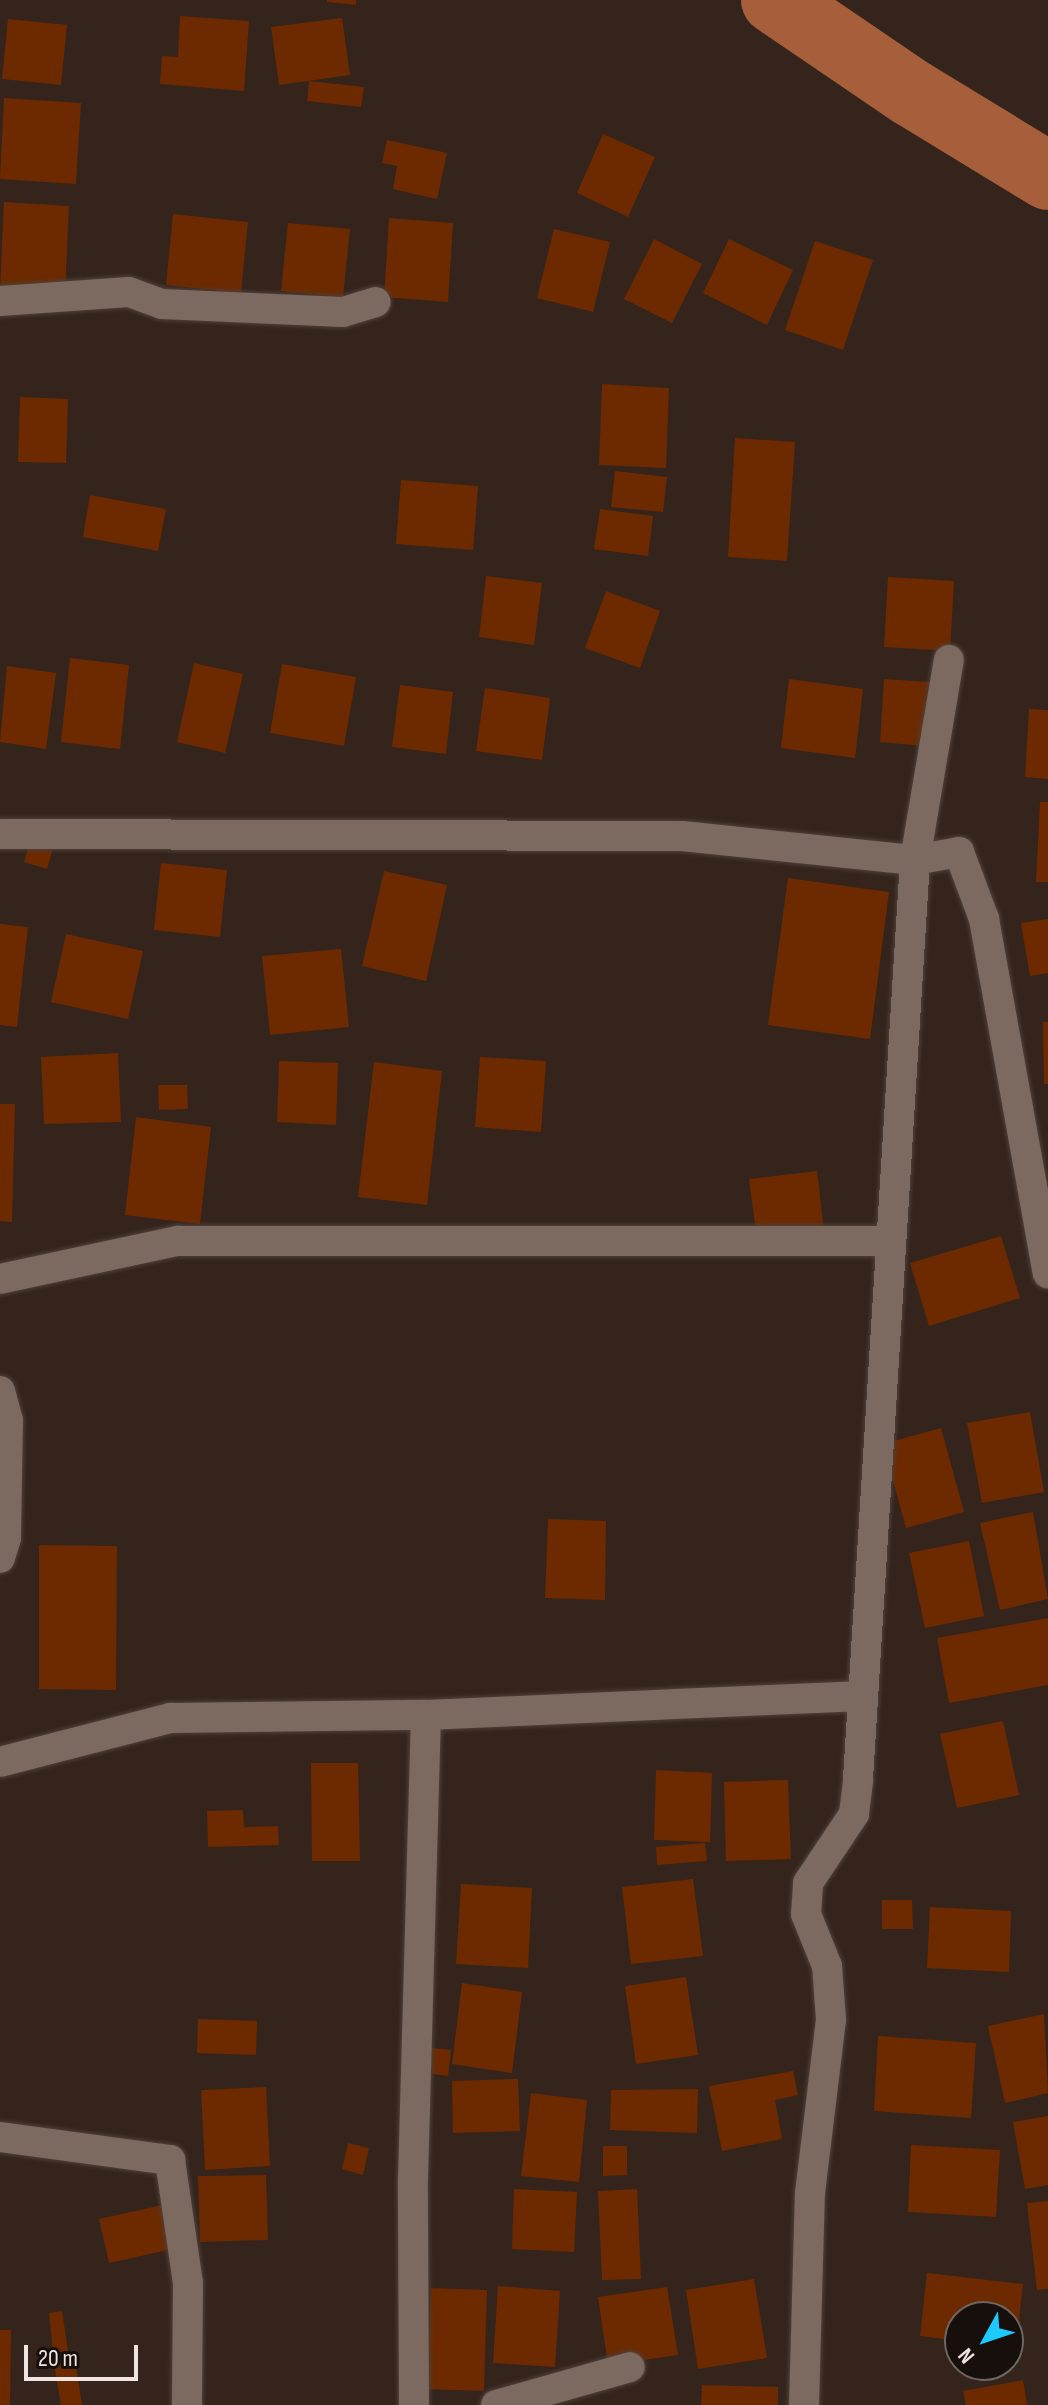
<!DOCTYPE html>
<html>
<head>
<meta charset="utf-8">
<style>
	body { margin:0 }
	#map { position:relative; width:1048px; height:2405px; overflow:hidden; background:#34241c; font-family:"Sofia Sans Condensed",sans-serif }
	div>[style] { position:absolute }
	[style*='--x'] { left:calc(var(--x)*1px); top:calc(var(--y)*1px); width:calc(var(--w)*1px); rotate:calc(var(--a)*1deg) }
	.river>* { height:68px; margin:-34px; padding:0 34px; transform-origin:34px; border-radius:34px; background:#a65e3b }
	.building>* { inset:0; background:#6d2a01 }
	.roads { filter:drop-shadow(0 0 2px #4e413a) drop-shadow(0 0 2px #4e413a) }
	.street>* { height:30px; margin:-15px; padding:0 15px; transform-origin:15px; border-radius:15px; background:#7c6960 }
	span { translate:-50% -50%; white-space:nowrap; text-align:center; line-height:1.15; -webkit-text-stroke:8px #160f0c; paint-order:stroke }
	.north { position:absolute; left:944px; top:2301px; width:80px; height:80px; box-sizing:border-box; background:#160f0c; border:2px solid #6d6561; border-radius:50%; rotate:230deg; font-size:22px; font-weight:700; line-height:32px; text-align:center; color:#f0e5e0 }
	.north::after { content:''; display:block; margin:auto; width:28px; height:36px; background:#1dc9fd; clip-path:polygon(50% 0,100% 100%,50% 72%,0 100%) }
	.scale { position:absolute; left:24px; top:2345px; width:114px; height:36px; box-sizing:border-box; border:4px solid #f0e5e0; border-top:0; padding-left:10px; font-size:24px; line-height:28px; white-space:nowrap; color:#f0e5e0; -webkit-text-stroke:6px #160f0c; paint-order:stroke }
</style>
</head>
<body>
<div id="map">
	<div class="river">
		<div style="--x:775;--y:0;--w:166;--a:34.2"></div>
		<div style="--x:912;--y:93;--w:159;--a:31.4"></div>
	</div>
	<div class="building">
		<div style="clip-path:polygon(327px 0,356px 0,356px 5px,327px 2px)"></div>
		<div style="clip-path:polygon(180px 16px,249px 21px,244px 91px,160px 84px,162px 56px,178px 57px)"></div>
		<div style="clip-path:polygon(342px 18px,350px 75px,279px 85px,271px 27px)"></div>
		<div style="clip-path:polygon(8px 19px,67px 25px,61px 85px,2px 79px)"></div>
		<div style="clip-path:polygon(309px 81px,364px 87px,361px 107px,307px 101px)"></div>
		<div style="clip-path:polygon(4px 98px,81px 103px,76px 184px,0 179px)"></div>
		<div style="clip-path:polygon(603px 134px,655px 157px,628px 217px,577px 193px)"></div>
		<div style="clip-path:polygon(387px 140px,447px 153px,437px 199px,393px 189px,397px 166px,382px 163px)"></div>
		<div style="clip-path:polygon(4px 202px,69px 206px,65px 295px,0 291px)"></div>
		<div style="clip-path:polygon(173px 214px,248px 222px,241px 293px,166px 285px)"></div>
		<div style="clip-path:polygon(389px 218px,453px 223px,448px 302px,384px 297px)"></div>
		<div style="clip-path:polygon(288px 223px,350px 229px,343px 297px,281px 291px)"></div>
		<div style="clip-path:polygon(554px 229px,610px 242px,593px 312px,537px 298px)"></div>
		<div style="clip-path:polygon(654px 239px,702px 264px,672px 323px,624px 299px)"></div>
		<div style="clip-path:polygon(729px 239px,793px 270px,767px 325px,703px 293px)"></div>
		<div style="clip-path:polygon(815px 241px,873px 260px,843px 350px,785px 330px)"></div>
		<div style="clip-path:polygon(602px 384px,669px 388px,666px 468px,599px 465px)"></div>
		<div style="clip-path:polygon(20px 397px,68px 399px,66px 463px,18px 462px)"></div>
		<div style="clip-path:polygon(735px 438px,795px 442px,787px 561px,728px 557px)"></div>
		<div style="clip-path:polygon(615px 471px,667px 477px,663px 512px,611px 507px)"></div>
		<div style="clip-path:polygon(401px 480px,478px 486px,473px 550px,396px 544px)"></div>
		<div style="clip-path:polygon(90px 495px,166px 509px,158px 551px,83px 537px)"></div>
		<div style="clip-path:polygon(600px 509px,653px 516px,648px 556px,594px 549px)"></div>
		<div style="clip-path:polygon(486px 576px,542px 583px,534px 645px,479px 637px)"></div>
		<div style="clip-path:polygon(888px 577px,954px 581px,950px 651px,884px 647px)"></div>
		<div style="clip-path:polygon(606px 591px,660px 611px,640px 668px,585px 648px)"></div>
		<div style="clip-path:polygon(70px 658px,129px 665px,120px 749px,61px 742px)"></div>
		<div style="clip-path:polygon(194px 663px,243px 674px,225px 753px,177px 742px)"></div>
		<div style="clip-path:polygon(282px 664px,356px 677px,344px 746px,270px 733px)"></div>
		<div style="clip-path:polygon(7px 666px,56px 673px,46px 749px,0 742px)"></div>
		<div style="clip-path:polygon(789px 679px,863px 689px,855px 758px,781px 748px)"></div>
		<div style="clip-path:polygon(884px 679px,930px 682px,924px 746px,880px 742px)"></div>
		<div style="clip-path:polygon(400px 685px,453px 692px,446px 754px,392px 747px)"></div>
		<div style="clip-path:polygon(485px 688px,550px 698px,542px 760px,476px 751px)"></div>
		<div style="clip-path:polygon(1029px 709px,1048px 710px,1048px 779px,1025px 777px)"></div>
		<div style="clip-path:polygon(1040px 802px,1048px 802px,1048px 882px,1036px 882px)"></div>
		<div style="clip-path:polygon(32px 834px,55px 841px,47px 869px,24px 862px)"></div>
		<div style="clip-path:polygon(161px 863px,227px 870px,220px 937px,154px 930px)"></div>
		<div style="clip-path:polygon(384px 871px,447px 885px,426px 981px,362px 966px)"></div>
		<div style="clip-path:polygon(788px 878px,889px 892px,870px 1039px,768px 1025px)"></div>
		<div style="clip-path:polygon(1048px 919px,1048px 973px,1030px 976px,1021px 923px)"></div>
		<div style="clip-path:polygon(0 924px,28px 927px,17px 1027px,0 1025px)"></div>
		<div style="clip-path:polygon(66px 934px,143px 951px,128px 1019px,51px 1002px)"></div>
		<div style="clip-path:polygon(341px 949px,349px 1027px,270px 1035px,262px 956px)"></div>
		<div style="clip-path:polygon(1043px 1022px,1048px 1022px,1048px 1084px,1044px 1084px)"></div>
		<div style="clip-path:polygon(118px 1053px,121px 1122px,44px 1124px,41px 1057px)"></div>
		<div style="clip-path:polygon(480px 1057px,546px 1061px,541px 1132px,475px 1127px)"></div>
		<div style="clip-path:polygon(279px 1061px,338px 1063px,336px 1125px,277px 1122px)"></div>
		<div style="clip-path:polygon(374px 1062px,442px 1071px,427px 1205px,358px 1197px)"></div>
		<div style="clip-path:polygon(158px 1085px,187px 1085px,188px 1109px,159px 1110px)"></div>
		<div style="clip-path:polygon(0 1104px,15px 1104px,12px 1222px,0 1221px)"></div>
		<div style="clip-path:polygon(136px 1117px,211px 1127px,200px 1224px,125px 1215px)"></div>
		<div style="clip-path:polygon(817px 1171px,824px 1231px,757px 1239px,749px 1179px)"></div>
		<div style="clip-path:polygon(1001px 1236px,1020px 1298px,929px 1326px,910px 1263px)"></div>
		<div style="clip-path:polygon(1030px 1412px,1044px 1492px,982px 1503px,967px 1423px)"></div>
		<div style="clip-path:polygon(941px 1428px,964px 1512px,906px 1528px,883px 1444px)"></div>
		<div style="clip-path:polygon(1033px 1512px,1048px 1599px,1000px 1610px,980px 1523px)"></div>
		<div style="clip-path:polygon(548px 1519px,606px 1521px,605px 1600px,545px 1598px)"></div>
		<div style="clip-path:polygon(969px 1541px,984px 1616px,925px 1628px,909px 1553px)"></div>
		<div style="clip-path:polygon(39px 1545px,117px 1546px,116px 1690px,39px 1689px)"></div>
		<div style="clip-path:polygon(1048px 1618px,1048px 1685px,949px 1703px,937px 1638px)"></div>
		<div style="clip-path:polygon(1003px 1721px,1019px 1795px,957px 1808px,940px 1734px)"></div>
		<div style="clip-path:polygon(311px 1763px,358px 1763px,360px 1861px,312px 1861px)"></div>
		<div style="clip-path:polygon(656px 1770px,712px 1773px,710px 1842px,654px 1840px)"></div>
		<div style="clip-path:polygon(788px 1780px,791px 1859px,726px 1861px,724px 1782px)"></div>
		<div style="clip-path:polygon(243px 1810px,244px 1827px,278px 1826px,279px 1845px,208px 1847px,207px 1811px)"></div>
		<div style="clip-path:polygon(705px 1843px,707px 1861px,657px 1865px,656px 1847px)"></div>
		<div style="clip-path:polygon(693px 1879px,703px 1956px,631px 1964px,622px 1887px)"></div>
		<div style="clip-path:polygon(461px 1884px,532px 1888px,528px 1968px,456px 1964px)"></div>
		<div style="clip-path:polygon(882px 1900px,912px 1900px,913px 1929px,882px 1929px)"></div>
		<div style="clip-path:polygon(930px 1907px,1011px 1911px,1009px 1972px,927px 1968px)"></div>
		<div style="clip-path:polygon(686px 1977px,698px 2055px,636px 2064px,625px 1986px)"></div>
		<div style="clip-path:polygon(462px 1983px,522px 1992px,512px 2073px,452px 2064px)"></div>
		<div style="clip-path:polygon(1044px 2014px,1048px 2093px,1005px 2103px,988px 2026px)"></div>
		<div style="clip-path:polygon(198px 2019px,257px 2021px,256px 2055px,197px 2053px)"></div>
		<div style="clip-path:polygon(878px 2036px,976px 2043px,971px 2118px,874px 2111px)"></div>
		<div style="clip-path:polygon(423px 2047px,451px 2050px,448px 2076px,420px 2072px)"></div>
		<div style="clip-path:polygon(793px 2071px,798px 2095px,775px 2100px,782px 2139px,722px 2151px,709px 2086px)"></div>
		<div style="clip-path:polygon(518px 2079px,520px 2131px,453px 2133px,452px 2081px)"></div>
		<div style="clip-path:polygon(266px 2087px,270px 2166px,205px 2170px,201px 2090px)"></div>
		<div style="clip-path:polygon(698px 2089px,697px 2133px,610px 2130px,611px 2090px)"></div>
		<div style="clip-path:polygon(531px 2093px,587px 2100px,579px 2182px,521px 2176px)"></div>
		<div style="clip-path:polygon(1048px 2116px,1048px 2185px,1025px 2189px,1013px 2122px)"></div>
		<div style="clip-path:polygon(348px 2143px,369px 2148px,363px 2175px,342px 2169px)"></div>
		<div style="clip-path:polygon(911px 2145px,1000px 2150px,996px 2217px,908px 2212px)"></div>
		<div style="clip-path:polygon(603px 2146px,627px 2146px,627px 2175px,603px 2176px)"></div>
		<div style="clip-path:polygon(266px 2175px,268px 2240px,200px 2242px,198px 2176px)"></div>
		<div style="clip-path:polygon(514px 2189px,577px 2192px,574px 2252px,512px 2249px)"></div>
		<div style="clip-path:polygon(637px 2189px,641px 2279px,602px 2280px,598px 2191px)"></div>
		<div style="clip-path:polygon(1048px 2201px,1048px 2289px,1037px 2290px,1027px 2203px)"></div>
		<div style="clip-path:polygon(167px 2204px,177px 2248px,109px 2263px,99px 2219px)"></div>
		<div style="clip-path:polygon(927px 2273px,1023px 2284px,1016px 2347px,1008px 2346px,1008px 2317px,960px 2317px,960px 2341px,920px 2336px)"></div>
		<div style="clip-path:polygon(754px 2279px,767px 2358px,698px 2369px,686px 2290px)"></div>
		<div style="clip-path:polygon(498px 2286px,560px 2291px,555px 2367px,493px 2363px)"></div>
		<div style="clip-path:polygon(667px 2287px,678px 2355px,608px 2365px,598px 2297px)"></div>
		<div style="clip-path:polygon(431px 2288px,487px 2290px,484px 2391px,427px 2389px)"></div>
		<div style="clip-path:polygon(62px 2311px,68px 2351px,53px 2353px,49px 2313px)"></div>
		<div style="clip-path:polygon(0 2330px,11px 2330px,10px 2405px,0 2405px)"></div>
		<div style="clip-path:polygon(75px 2360px,82px 2405px,61px 2405px,54px 2364px)"></div>
		<div style="clip-path:polygon(1023px 2380px,1027px 2405px,966px 2405px,963px 2391px)"></div>
		<div style="clip-path:polygon(702px 2385px,778px 2387px,778px 2405px,701px 2405px)"></div>
	</div>
	<div class="roads">
		<div class="street">
			<div style="--x:0;--y:301;--w:129;--a:-4"></div>
			<div style="--x:129;--y:292;--w:35;--a:20"></div>
			<div style="--x:162;--y:304;--w:181;--a:2.5"></div>
			<div style="--x:343;--y:312;--w:34;--a:-17"></div>
			<div style="--x:0;--y:834;--w:682;--a:0.17"></div>
			<div style="--x:682;--y:836;--w:234;--a:5.9"></div>
			<div style="--x:915;--y:860;--w:45;--a:-10.3"></div>
			<div style="--x:959;--y:852;--w:72;--a:69.5"></div>
			<div style="--x:984;--y:919;--w:360;--a:79.8"></div>
			<div style="--x:0;--y:1279;--w:182;--a:-12.1"></div>
			<div style="--x:178;--y:1241;--w:709;--a:0"></div>
			<div style="--x:0;--y:1391;--w:30;--a:75"></div>
			<div style="--x:8;--y:1420;--w:118;--a:91"></div>
			<div style="--x:6;--y:1538;--w:21;--a:107"></div>
			<div style="--x:0;--y:1762;--w:176;--a:-14.5"></div>
			<div style="--x:170;--y:1718;--w:256;--a:-0.7"></div>
			<div style="--x:426;--y:1715;--w:437;--a:-2.5"></div>
			<div style="--x:0;--y:2137;--w:172;--a:7.7"></div>
			<div style="--x:170;--y:2160;--w:124;--a:81.7"></div>
			<div style="--x:188;--y:2283;--w:122;--a:90.5"></div>
			<div style="--x:414;--y:2405;--w:226;--a:-90.3"></div>
			<div style="--x:413;--y:2179;--w:464;--a:-88.4"></div>
			<div style="--x:496;--y:2405;--w:139;--a:-15.8"></div>
			<div style="--x:804;--y:2405;--w:212;--a:-88.4"></div>
			<div style="--x:810;--y:2193;--w:174;--a:-83.1"></div>
			<div style="--x:831;--y:2020;--w:54;--a:-94.2"></div>
			<div style="--x:827;--y:1966;--w:56;--a:-112"></div>
			<div style="--x:806;--y:1914;--w:31;--a:-86"></div>
			<div style="--x:808;--y:1883;--w:83;--a:-56.3"></div>
			<div style="--x:854;--y:1814;--w:35;--a:-83"></div>
			<div style="--x:858;--y:1779;--w:921;--a:-86.45"></div>
			<div style="--x:915;--y:860;--w:203;--a:-80.4"></div>
		</div>
	</div>
	<div class="north">N</div>
	<div class="scale">20 m</div>
</div>
</body>
</html>
